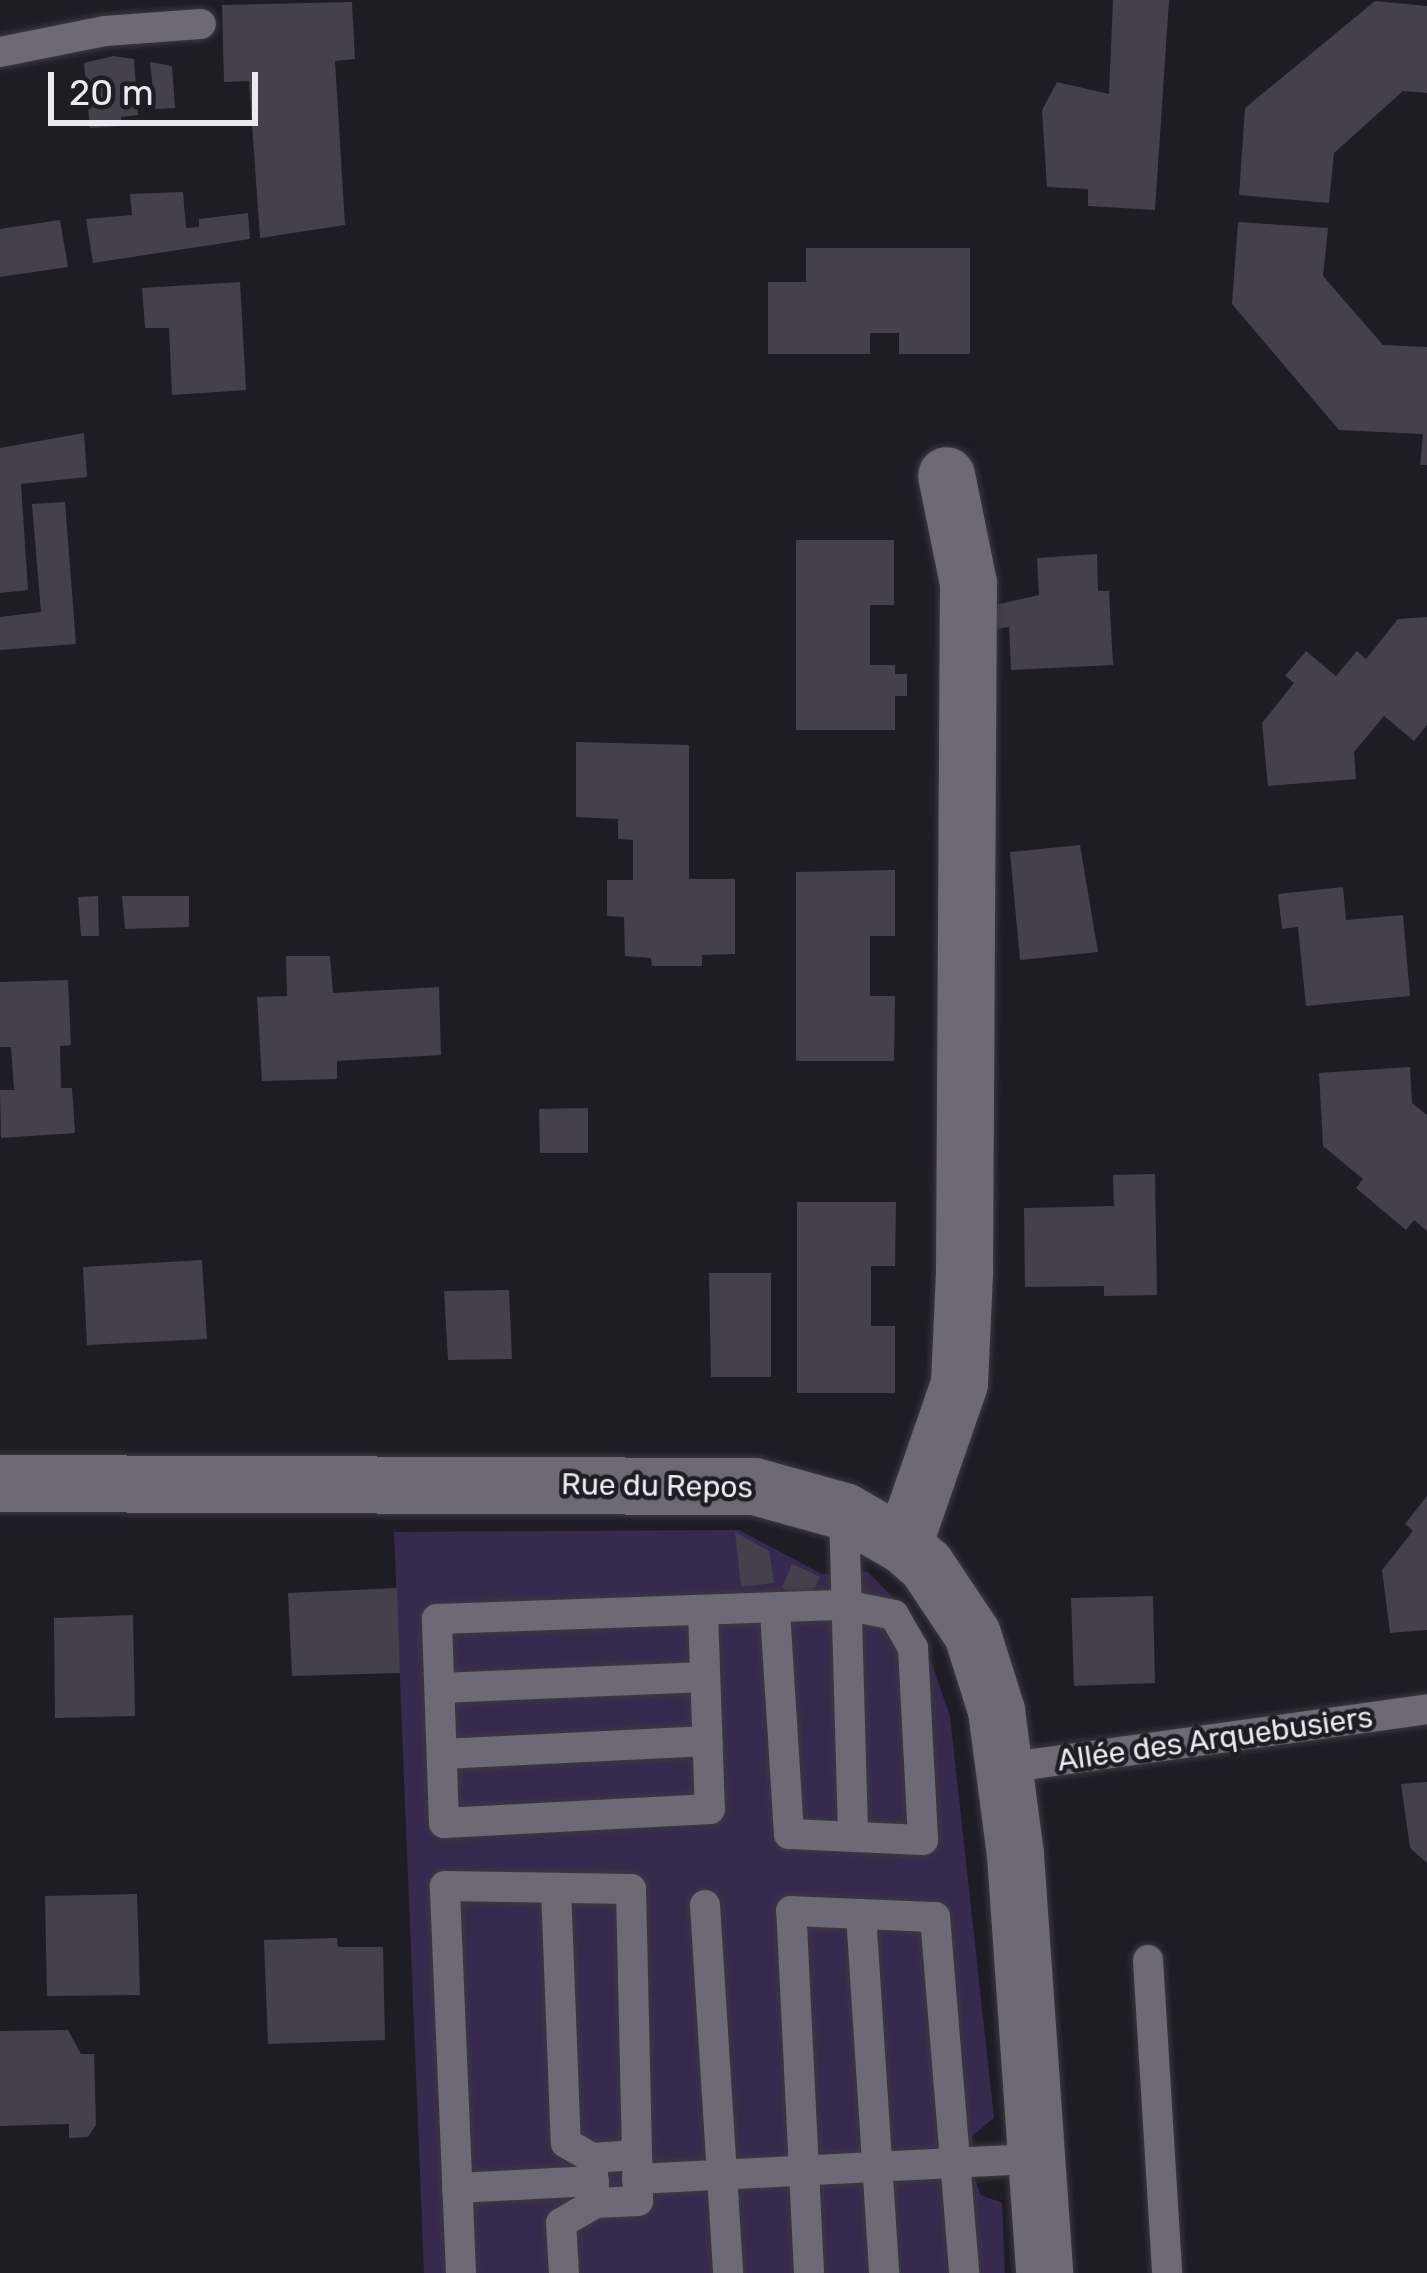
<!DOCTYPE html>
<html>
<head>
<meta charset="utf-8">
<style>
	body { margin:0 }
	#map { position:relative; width:1427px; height:2273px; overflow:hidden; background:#1e1c25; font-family:Rubik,sans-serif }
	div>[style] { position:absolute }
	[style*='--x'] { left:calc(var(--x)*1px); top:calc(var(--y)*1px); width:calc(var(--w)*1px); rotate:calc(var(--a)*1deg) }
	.green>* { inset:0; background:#372a4f }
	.building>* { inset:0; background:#44414c }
	.roads { filter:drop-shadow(0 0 3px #3b3840) drop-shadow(0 0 3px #3b3840) }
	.lane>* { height:30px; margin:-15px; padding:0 15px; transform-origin:15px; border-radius:15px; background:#6d6a76 }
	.street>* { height:57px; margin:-28.5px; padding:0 28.5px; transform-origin:28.5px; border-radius:28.5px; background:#6d6a76 }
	span { translate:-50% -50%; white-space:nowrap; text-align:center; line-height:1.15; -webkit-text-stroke:9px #1e1c25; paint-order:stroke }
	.street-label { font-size:30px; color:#eceaf1 }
	.scale { position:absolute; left:48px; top:72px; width:210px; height:54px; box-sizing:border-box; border:6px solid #eceaf1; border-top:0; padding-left:15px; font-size:36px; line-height:42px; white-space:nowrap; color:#eceaf1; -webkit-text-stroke:9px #1e1c25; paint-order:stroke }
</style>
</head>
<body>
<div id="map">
	<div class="green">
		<div style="clip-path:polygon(739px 1530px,822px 1574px,868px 1572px,903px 1608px,933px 1667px,950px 1716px,994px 2118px,972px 2136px,974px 2177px,981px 2195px,1002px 2203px,1005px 2273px,424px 2273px,394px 1532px)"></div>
	</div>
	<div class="building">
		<div style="clip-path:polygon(1113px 0,1169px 0,1155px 210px,1088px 206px,1088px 189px,1047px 187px,1042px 110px,1057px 82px,1109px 94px)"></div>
		<div style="clip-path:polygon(1375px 1px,1427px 6px,1427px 93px,1403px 91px,1334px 153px,1329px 203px,1239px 195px,1245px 108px)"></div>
		<div style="clip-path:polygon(352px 2px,355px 59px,335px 61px,345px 225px,260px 238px,249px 81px,224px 82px,222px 5px)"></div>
		<div style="clip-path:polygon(113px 56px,134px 59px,138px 115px,121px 117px,122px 126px,90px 128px,84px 63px)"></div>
		<div style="clip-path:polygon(150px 62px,172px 66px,175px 108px,155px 109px)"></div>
		<div style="clip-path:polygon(183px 192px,186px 228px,199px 227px,199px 219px,248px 213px,250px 239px,93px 263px,86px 219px,132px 215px,130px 194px)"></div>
		<div style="clip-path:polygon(60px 220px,68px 267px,0 277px,0 229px)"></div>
		<div style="clip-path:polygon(1238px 222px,1328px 228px,1323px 276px,1383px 345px,1427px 347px,1427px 465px,1420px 465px,1423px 434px,1339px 430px,1232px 304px)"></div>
		<div style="clip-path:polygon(806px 248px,970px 248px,970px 354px,899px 354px,899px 333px,870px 333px,870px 354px,768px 354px,768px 282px,806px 282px)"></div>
		<div style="clip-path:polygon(240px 282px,246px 390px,172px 395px,169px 328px,145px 328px,142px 288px)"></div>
		<div style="clip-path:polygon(84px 433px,87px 477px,21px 484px,28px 590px,0 593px,0 448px)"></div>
		<div style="clip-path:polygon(65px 502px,76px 644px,0 650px,0 617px,41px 612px,32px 504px)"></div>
		<div style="clip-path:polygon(796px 540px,894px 540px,894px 605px,870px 605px,870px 665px,895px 665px,895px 674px,907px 674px,907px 696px,895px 696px,895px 730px,796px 730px)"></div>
		<div style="clip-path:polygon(1097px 554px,1098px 591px,1109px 591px,1113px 665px,1011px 670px,1009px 627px,997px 629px,995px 605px,1039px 595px,1037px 558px)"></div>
		<div style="clip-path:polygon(1427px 617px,1427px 725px,1414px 741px,1384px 716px,1354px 752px,1356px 779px,1268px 786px,1262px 723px,1294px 683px,1285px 676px,1306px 651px,1336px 676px,1357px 651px,1366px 659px,1398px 619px)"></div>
		<div style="clip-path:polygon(576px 742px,689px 745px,689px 879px,735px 879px,735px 954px,702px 955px,702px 966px,652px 966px,651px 958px,625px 956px,624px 917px,607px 916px,607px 880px,633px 880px,633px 840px,618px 839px,618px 819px,576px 817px)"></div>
		<div style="clip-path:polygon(1080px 845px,1098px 952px,1020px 960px,1010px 852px)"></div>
		<div style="clip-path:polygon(895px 870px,895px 936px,870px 936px,870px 996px,895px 996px,894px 1061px,796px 1061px,796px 872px)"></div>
		<div style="clip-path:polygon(1343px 887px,1346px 920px,1403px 915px,1410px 996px,1306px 1006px,1298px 927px,1282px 929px,1278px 894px)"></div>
		<div style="clip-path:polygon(98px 896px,99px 936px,81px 936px,78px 897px)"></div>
		<div style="clip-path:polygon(122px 896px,189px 896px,189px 927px,125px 929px)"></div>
		<div style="clip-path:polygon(286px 956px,330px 956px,333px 993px,439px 987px,441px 1055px,337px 1061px,337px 1079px,262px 1081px,257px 997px,287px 996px)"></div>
		<div style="clip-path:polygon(68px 980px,71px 1045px,60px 1046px,61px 1088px,72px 1088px,75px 1133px,1px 1138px,0 1090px,14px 1090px,11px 1047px,0 1047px,0 982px)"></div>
		<div style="clip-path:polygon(1410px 1067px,1412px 1103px,1427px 1115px,1427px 1231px,1414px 1220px,1406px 1230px,1356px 1188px,1363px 1179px,1323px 1146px,1319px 1073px)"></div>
		<div style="clip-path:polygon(588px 1108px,588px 1153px,540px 1153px,539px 1109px)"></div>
		<div style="clip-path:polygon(1155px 1174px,1157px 1295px,1104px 1296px,1104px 1286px,1025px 1287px,1024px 1208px,1114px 1206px,1113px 1175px)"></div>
		<div style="clip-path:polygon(797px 1202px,896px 1202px,895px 1266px,871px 1266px,871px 1326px,895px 1326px,895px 1393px,797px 1393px)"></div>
		<div style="clip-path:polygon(202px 1260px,207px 1339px,87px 1345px,83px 1267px)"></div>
		<div style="clip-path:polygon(709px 1273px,771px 1273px,771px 1377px,711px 1377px)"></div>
		<div style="clip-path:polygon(509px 1290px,512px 1359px,448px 1360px,444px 1291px)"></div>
		<div style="clip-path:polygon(1427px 1496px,1427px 1630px,1390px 1633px,1382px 1570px,1413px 1531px,1405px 1524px)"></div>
		<div style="clip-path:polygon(735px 1532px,769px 1551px,774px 1583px,741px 1587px)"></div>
		<div style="clip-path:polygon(792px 1564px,820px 1577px,808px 1602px,782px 1588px)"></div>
		<div style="clip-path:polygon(397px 1588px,400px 1673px,292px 1676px,288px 1593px)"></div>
		<div style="clip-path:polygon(1153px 1596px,1155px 1683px,1074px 1686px,1071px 1598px)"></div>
		<div style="clip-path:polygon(133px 1615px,135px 1716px,55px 1718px,54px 1618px)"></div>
		<div style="clip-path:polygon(1427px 1782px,1427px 1863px,1410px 1848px,1401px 1784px)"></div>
		<div style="clip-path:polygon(137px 1894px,140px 1995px,47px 1996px,45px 1896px)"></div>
		<div style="clip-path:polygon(337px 1938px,338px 1947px,383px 1947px,385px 2040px,268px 2044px,264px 1940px)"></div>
		<div style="clip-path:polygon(68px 2030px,81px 2054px,94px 2054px,96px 2125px,88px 2137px,69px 2138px,69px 2124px,0 2126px,0 2031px)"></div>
	</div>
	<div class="roads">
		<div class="lane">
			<div style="--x:0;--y:52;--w:107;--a:-11.3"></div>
			<div style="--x:105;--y:31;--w:96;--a:-4.2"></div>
			<div style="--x:844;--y:1511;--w:326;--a:88.4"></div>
			<div style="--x:703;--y:1612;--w:197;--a:88"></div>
			<div style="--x:710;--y:1809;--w:266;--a:177"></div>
			<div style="--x:444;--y:1823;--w:204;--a:-92"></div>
			<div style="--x:437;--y:1619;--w:408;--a:-2"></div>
			<div style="--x:845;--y:1605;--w:50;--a:11.5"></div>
			<div style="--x:894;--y:1615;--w:38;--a:60"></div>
			<div style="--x:913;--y:1648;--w:192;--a:87"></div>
			<div style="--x:923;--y:1840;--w:134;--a:-177.4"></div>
			<div style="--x:789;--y:1834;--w:224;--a:-93.6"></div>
			<div style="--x:440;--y:1688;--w:265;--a:-2.4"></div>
			<div style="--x:442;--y:1754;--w:266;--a:-2.8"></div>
			<div style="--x:1004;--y:1768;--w:427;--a:-7.9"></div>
			<div style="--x:556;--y:1888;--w:255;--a:87.8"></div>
			<div style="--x:566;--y:2143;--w:30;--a:30"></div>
			<div style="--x:705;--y:1905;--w:369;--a:86.4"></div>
			<div style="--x:861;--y:1914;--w:360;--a:86.3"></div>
			<div style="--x:1148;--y:1960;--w:314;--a:86.5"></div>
			<div style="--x:637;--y:2179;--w:400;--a:-2.9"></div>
			<div style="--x:457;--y:2188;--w:137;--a:-2.9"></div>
			<div style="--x:461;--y:2273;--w:387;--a:-92.4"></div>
			<div style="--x:445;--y:1886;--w:186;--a:0.9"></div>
			<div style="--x:631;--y:1889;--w:312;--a:88.7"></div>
			<div style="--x:638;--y:2201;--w:43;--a:177.3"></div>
			<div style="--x:595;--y:2203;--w:45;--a:-93.8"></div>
			<div style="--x:592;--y:2158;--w:43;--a:-4"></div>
			<div style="--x:564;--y:2273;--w:50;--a:-93.4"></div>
			<div style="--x:561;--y:2223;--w:39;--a:-30"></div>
			<div style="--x:809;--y:2273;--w:362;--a:-92.8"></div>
			<div style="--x:791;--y:1911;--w:144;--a:2.4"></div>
			<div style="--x:935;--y:1917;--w:357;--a:85.3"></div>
		</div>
		<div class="street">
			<div style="--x:0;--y:1483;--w:754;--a:0.23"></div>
			<div style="--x:754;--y:1486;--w:93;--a:15.5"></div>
			<div style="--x:844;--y:1511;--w:68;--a:30"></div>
			<div style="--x:903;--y:1545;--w:30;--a:41"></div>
			<div style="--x:926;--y:1565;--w:83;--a:56.3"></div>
			<div style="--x:972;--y:1634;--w:80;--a:72.5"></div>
			<div style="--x:996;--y:1710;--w:146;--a:82.5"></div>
			<div style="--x:1015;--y:1855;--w:419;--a:86"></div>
			<div style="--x:903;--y:1545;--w:171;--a:-70.9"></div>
			<div style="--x:959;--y:1383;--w:111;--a:-87.4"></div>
			<div style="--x:964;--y:1272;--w:689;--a:-89.67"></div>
			<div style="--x:968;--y:583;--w:110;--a:-101.5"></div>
		</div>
	</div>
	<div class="street-label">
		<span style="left:657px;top:1486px;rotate:1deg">Rue du Repos</span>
		<span style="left:1215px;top:1739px;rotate:-8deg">Allée des Arquebusiers</span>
	</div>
	<div class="scale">20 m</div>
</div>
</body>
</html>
